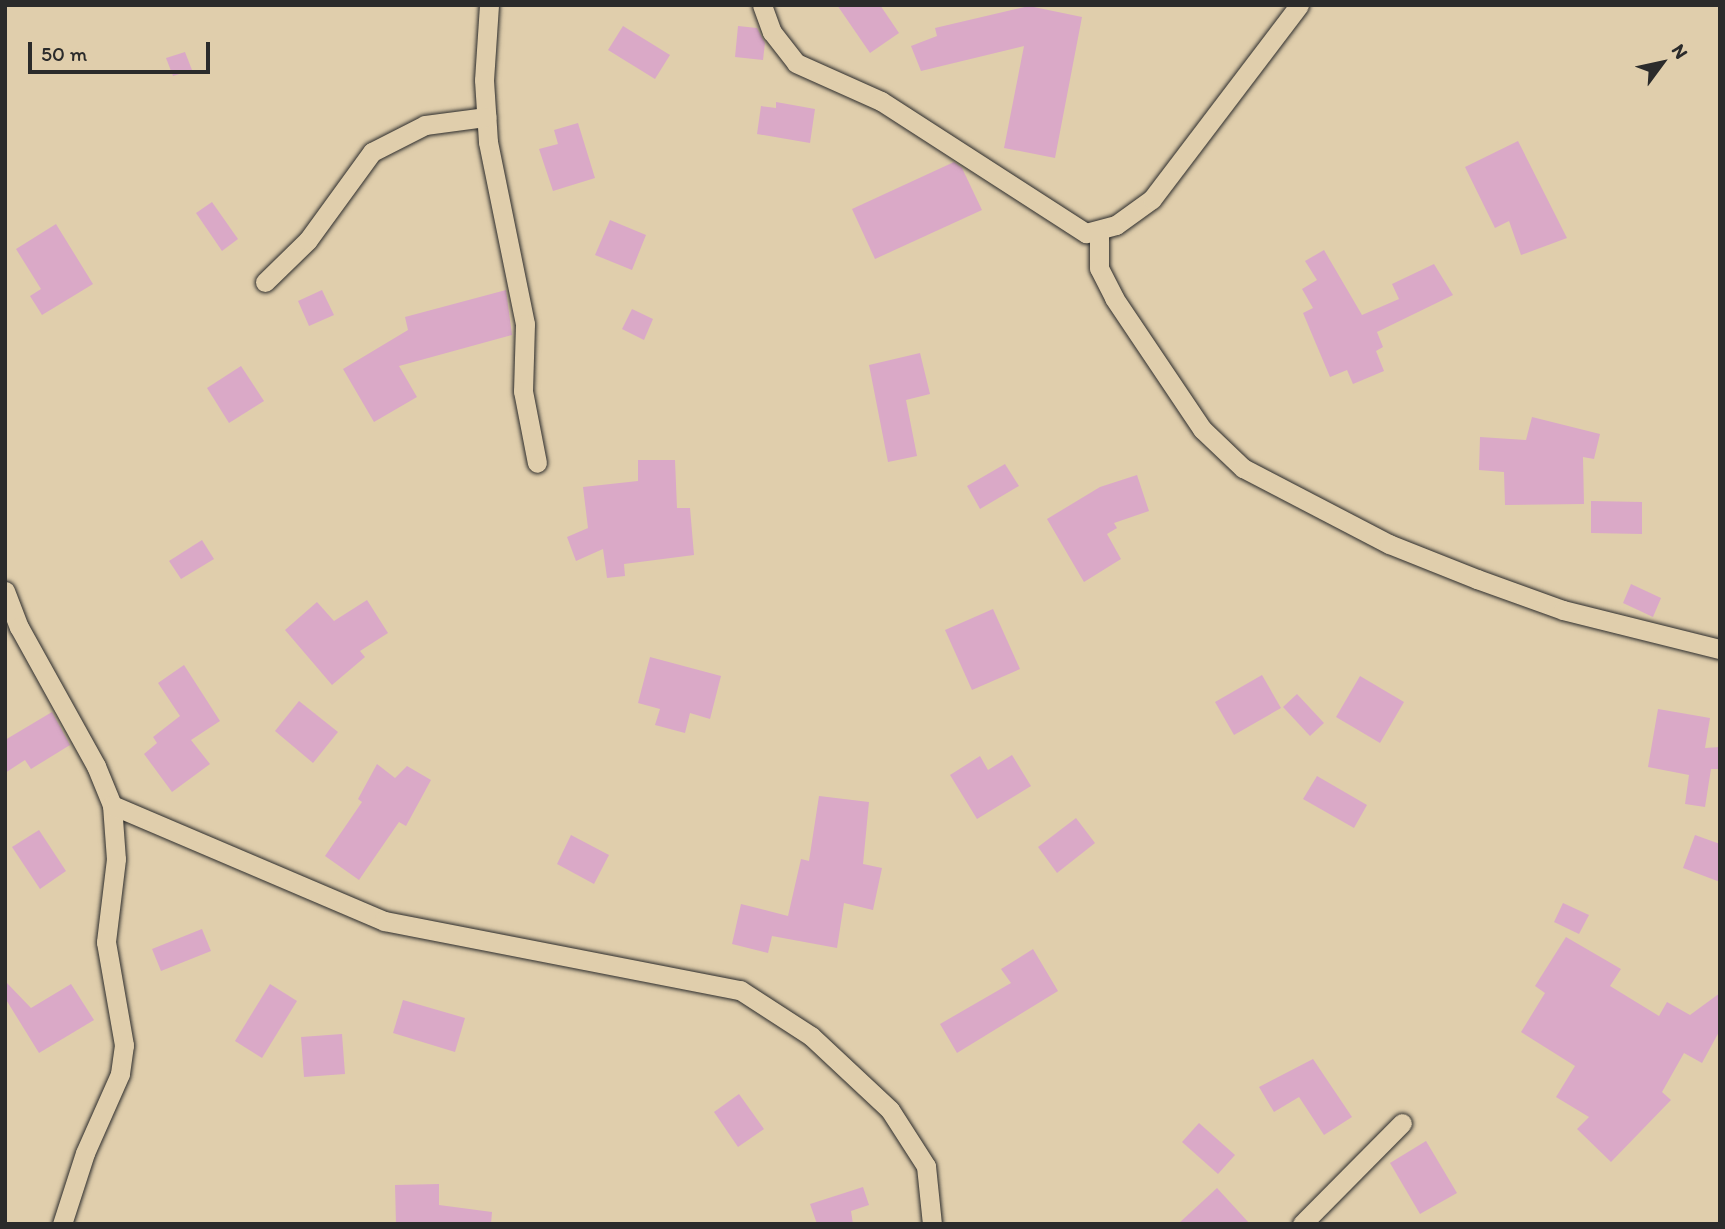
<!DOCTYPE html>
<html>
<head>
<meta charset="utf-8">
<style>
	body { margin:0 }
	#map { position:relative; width:1725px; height:1229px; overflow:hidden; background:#e0ceac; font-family:Itim,sans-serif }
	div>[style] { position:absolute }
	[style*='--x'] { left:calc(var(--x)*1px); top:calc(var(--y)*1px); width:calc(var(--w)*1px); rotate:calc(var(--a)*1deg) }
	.building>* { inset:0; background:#daa9c7 }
	.roads { filter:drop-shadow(0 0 2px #2b2b2b) drop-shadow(0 0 2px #2b2b2b) }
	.minor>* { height:19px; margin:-9.5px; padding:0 9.5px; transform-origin:9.5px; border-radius:9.5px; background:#e0ceac }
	span { translate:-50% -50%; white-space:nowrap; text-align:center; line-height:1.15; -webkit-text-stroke:7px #e0ceac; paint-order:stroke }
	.frame { position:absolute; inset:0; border:7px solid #2b2b2b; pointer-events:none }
	.north { position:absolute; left:1627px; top:28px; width:70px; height:70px; -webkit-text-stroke:5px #e0ceac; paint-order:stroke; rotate:57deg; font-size:19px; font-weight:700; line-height:28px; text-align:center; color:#2b2b2b }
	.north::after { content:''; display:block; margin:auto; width:24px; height:32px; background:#2b2b2b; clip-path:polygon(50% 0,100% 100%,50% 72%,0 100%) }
	.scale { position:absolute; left:28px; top:42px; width:182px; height:32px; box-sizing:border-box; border:4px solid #2b2b2b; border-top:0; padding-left:9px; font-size:21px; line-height:24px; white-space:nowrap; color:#2b2b2b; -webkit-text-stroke:5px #e0ceac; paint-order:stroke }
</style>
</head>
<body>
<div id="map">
	<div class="building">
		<div style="clip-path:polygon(837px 5px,880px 5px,899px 33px,870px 53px)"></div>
		<div style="clip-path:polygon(1029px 6px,1082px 17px,1055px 158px,1004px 148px,1024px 46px,921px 71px,911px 46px,937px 36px,935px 28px)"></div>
		<div style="clip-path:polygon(623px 26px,670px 55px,655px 79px,608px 50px)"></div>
		<div style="clip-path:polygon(738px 26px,757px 28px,765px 43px,763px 60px,735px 57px)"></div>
		<div style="clip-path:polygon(185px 52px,192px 70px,173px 76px,166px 58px)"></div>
		<div style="clip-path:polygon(776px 102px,815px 109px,810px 143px,757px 134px,761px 106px,776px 108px)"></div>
		<div style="clip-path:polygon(578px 123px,595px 178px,553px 191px,539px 149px,558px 144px,554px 130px)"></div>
		<div style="clip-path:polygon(1518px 141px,1567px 238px,1521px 255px,1509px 221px,1495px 228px,1465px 167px)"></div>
		<div style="clip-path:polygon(954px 162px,962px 168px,982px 210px,875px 259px,852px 209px)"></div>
		<div style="clip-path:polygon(212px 202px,238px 239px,222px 251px,196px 213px)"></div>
		<div style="clip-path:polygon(610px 220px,646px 235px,632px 270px,595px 255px)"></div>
		<div style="clip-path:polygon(56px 224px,93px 284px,42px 315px,30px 296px,41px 289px,16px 249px)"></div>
		<div style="clip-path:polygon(1324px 250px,1362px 315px,1399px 299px,1392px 284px,1434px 264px,1453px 295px,1377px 332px,1383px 347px,1376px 351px,1384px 371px,1353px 384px,1347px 370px,1330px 377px,1303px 313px,1313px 308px,1302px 289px,1317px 280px,1305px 261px)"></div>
		<div style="clip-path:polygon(322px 290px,334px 315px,309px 326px,298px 301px)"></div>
		<div style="clip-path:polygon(506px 290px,512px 335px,399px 366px,417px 397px,374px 422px,343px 369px,408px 330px,405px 317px)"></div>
		<div style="clip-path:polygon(632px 309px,653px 319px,644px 340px,622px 329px)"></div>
		<div style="clip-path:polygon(920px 353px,930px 394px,906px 400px,917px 456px,888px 462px,869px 365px)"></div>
		<div style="clip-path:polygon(241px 366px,264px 401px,229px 423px,207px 388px)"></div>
		<div style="clip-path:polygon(1532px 417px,1600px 434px,1594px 459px,1583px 457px,1584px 504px,1505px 505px,1504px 472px,1479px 470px,1480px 437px,1526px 440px)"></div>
		<div style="clip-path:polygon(638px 460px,675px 460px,677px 508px,690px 508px,694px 555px,624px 564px,625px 576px,607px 578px,603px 549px,576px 561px,567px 537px,588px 528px,583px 487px,638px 481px)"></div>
		<div style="clip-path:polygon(1005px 464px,1019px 486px,980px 509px,967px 486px)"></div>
		<div style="clip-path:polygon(1137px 475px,1149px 511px,1114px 523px,1117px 528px,1107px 534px,1121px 559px,1084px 582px,1047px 519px,1100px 487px)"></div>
		<div style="clip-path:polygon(1591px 501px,1642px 502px,1642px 534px,1591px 533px)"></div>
		<div style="clip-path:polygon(202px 540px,214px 559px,181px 579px,169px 561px)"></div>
		<div style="clip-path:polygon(1631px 584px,1661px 598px,1653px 617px,1623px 603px)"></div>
		<div style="clip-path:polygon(367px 600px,388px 633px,360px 651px,365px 657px,332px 685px,285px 630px,317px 602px,334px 621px)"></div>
		<div style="clip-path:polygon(993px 609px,1020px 669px,972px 690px,945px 630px)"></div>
		<div style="clip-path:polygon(650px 657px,721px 676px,710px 719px,690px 713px,685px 733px,655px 725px,660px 709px,638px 703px)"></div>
		<div style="clip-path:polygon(184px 665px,220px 721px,191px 740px,210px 764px,172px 792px,144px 754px,157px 743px,153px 737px,180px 716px,158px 683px)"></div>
		<div style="clip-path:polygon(1262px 675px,1281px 708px,1234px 735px,1215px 702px)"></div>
		<div style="clip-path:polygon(1360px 676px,1404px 702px,1380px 743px,1336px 717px)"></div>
		<div style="clip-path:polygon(1297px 694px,1324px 723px,1310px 736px,1283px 707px)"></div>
		<div style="clip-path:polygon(299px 701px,338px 732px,313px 763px,275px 731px)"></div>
		<div style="clip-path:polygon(1658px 709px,1710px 718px,1705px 748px,1720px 747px,1720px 769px,1711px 769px,1705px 807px,1685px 804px,1689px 775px,1648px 767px)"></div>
		<div style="clip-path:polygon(52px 712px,70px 745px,31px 769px,25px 760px,5px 773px,5px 740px)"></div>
		<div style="clip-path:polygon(1012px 755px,1031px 786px,977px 819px,950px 775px,980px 756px,988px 770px)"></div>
		<div style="clip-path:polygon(377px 764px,395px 778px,407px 766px,431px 780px,406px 826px,399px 822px,359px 880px,325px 856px,362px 802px,358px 799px)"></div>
		<div style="clip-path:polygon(1317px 776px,1367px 805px,1354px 828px,1303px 799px)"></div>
		<div style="clip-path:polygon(819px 796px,869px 802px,863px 864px,882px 868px,873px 910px,844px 903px,837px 948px,772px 936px,768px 953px,732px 944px,741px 904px,788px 916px,801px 859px,809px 861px)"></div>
		<div style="clip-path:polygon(1076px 818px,1095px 843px,1057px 873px,1038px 847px)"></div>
		<div style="clip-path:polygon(39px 830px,66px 871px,40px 889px,12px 847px)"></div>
		<div style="clip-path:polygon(571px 835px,609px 855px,594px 884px,557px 864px)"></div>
		<div style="clip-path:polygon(1695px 835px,1720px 844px,1720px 882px,1683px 868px)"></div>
		<div style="clip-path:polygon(1563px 903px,1589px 915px,1579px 934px,1554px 922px)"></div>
		<div style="clip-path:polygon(202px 929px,211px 951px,161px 971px,152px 949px)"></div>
		<div style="clip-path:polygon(1566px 937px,1621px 969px,1610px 986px,1659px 1016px,1667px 1002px,1690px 1015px,1720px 993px,1720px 1030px,1702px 1063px,1684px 1053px,1662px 1092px,1671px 1100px,1611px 1162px,1577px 1129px,1589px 1117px,1556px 1097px,1575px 1066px,1521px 1032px,1545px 993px,1535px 986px)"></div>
		<div style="clip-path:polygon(1033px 949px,1058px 991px,957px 1053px,940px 1024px,1011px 983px,1001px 969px)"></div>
		<div style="clip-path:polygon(5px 981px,31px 1008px,71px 984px,94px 1020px,39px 1053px,5px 998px)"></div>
		<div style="clip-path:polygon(270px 984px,297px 1001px,262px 1058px,235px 1041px)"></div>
		<div style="clip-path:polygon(403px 1000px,465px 1018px,455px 1052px,393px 1033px)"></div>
		<div style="clip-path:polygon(342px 1034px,345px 1074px,304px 1077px,301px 1037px)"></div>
		<div style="clip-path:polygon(1313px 1059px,1352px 1117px,1324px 1135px,1299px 1097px,1274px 1112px,1259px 1087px)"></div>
		<div style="clip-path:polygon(739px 1094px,764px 1129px,738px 1147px,714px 1112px)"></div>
		<div style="clip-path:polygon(1199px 1123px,1235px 1155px,1218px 1174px,1182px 1142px)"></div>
		<div style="clip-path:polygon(1426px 1141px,1457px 1193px,1420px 1214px,1390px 1163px)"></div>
		<div style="clip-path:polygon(439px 1184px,439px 1205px,492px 1212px,491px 1224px,396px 1224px,395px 1185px)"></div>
		<div style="clip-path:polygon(863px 1187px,869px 1205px,851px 1211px,853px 1224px,817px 1224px,810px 1204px)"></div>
		<div style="clip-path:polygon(1217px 1188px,1250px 1224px,1178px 1224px)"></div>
	</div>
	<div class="roads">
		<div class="minor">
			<div style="--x:489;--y:5;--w:75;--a:93.8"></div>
			<div style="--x:484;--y:80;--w:62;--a:86.3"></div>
			<div style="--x:488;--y:142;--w:186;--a:78.5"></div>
			<div style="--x:525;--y:324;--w:67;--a:91.7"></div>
			<div style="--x:523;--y:391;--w:73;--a:79"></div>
			<div style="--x:762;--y:5;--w:29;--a:70"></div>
			<div style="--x:772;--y:32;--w:39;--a:52"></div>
			<div style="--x:796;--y:63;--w:93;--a:24.1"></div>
			<div style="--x:881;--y:101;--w:244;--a:32.8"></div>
			<div style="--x:1086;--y:233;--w:31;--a:-15"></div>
			<div style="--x:1116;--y:225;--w:44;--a:-35.8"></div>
			<div style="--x:1152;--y:199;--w:243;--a:-52.8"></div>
			<div style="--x:1099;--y:232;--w:36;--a:90"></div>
			<div style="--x:1099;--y:268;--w:34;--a:63"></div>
			<div style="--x:1114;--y:298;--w:158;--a:56.1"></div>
			<div style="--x:1202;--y:429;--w:57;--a:43.6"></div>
			<div style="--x:1243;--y:468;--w:165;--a:27.5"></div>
			<div style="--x:1389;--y:544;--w:95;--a:21.7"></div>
			<div style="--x:1477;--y:579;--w:91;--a:19.8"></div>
			<div style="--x:1563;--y:610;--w:162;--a:14"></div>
			<div style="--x:265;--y:282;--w:60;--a:-44.3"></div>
			<div style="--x:308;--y:240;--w:109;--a:-54"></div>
			<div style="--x:372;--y:152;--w:59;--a:-27"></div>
			<div style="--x:425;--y:125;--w:62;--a:-7.5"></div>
			<div style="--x:5;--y:591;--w:39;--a:69"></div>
			<div style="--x:19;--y:627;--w:159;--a:61"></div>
			<div style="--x:96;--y:766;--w:42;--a:67.7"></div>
			<div style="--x:112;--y:805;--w:54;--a:85.8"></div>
			<div style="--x:116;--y:859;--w:84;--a:96.9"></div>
			<div style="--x:106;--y:942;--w:105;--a:80.1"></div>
			<div style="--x:124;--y:1045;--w:29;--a:98"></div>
			<div style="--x:120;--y:1074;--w:86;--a:113.9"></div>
			<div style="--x:85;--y:1153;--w:75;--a:107.9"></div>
			<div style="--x:112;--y:805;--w:296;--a:23.1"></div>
			<div style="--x:384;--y:921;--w:363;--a:11"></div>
			<div style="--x:740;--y:990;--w:85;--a:32.9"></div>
			<div style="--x:811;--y:1036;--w:108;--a:43.1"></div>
			<div style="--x:890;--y:1110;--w:67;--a:57.3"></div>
			<div style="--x:926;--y:1166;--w:58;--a:84.1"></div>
			<div style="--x:1302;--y:1224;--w:142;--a:-45.3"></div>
		</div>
	</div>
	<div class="frame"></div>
	<div class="north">N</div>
	<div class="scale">50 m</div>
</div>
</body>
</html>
